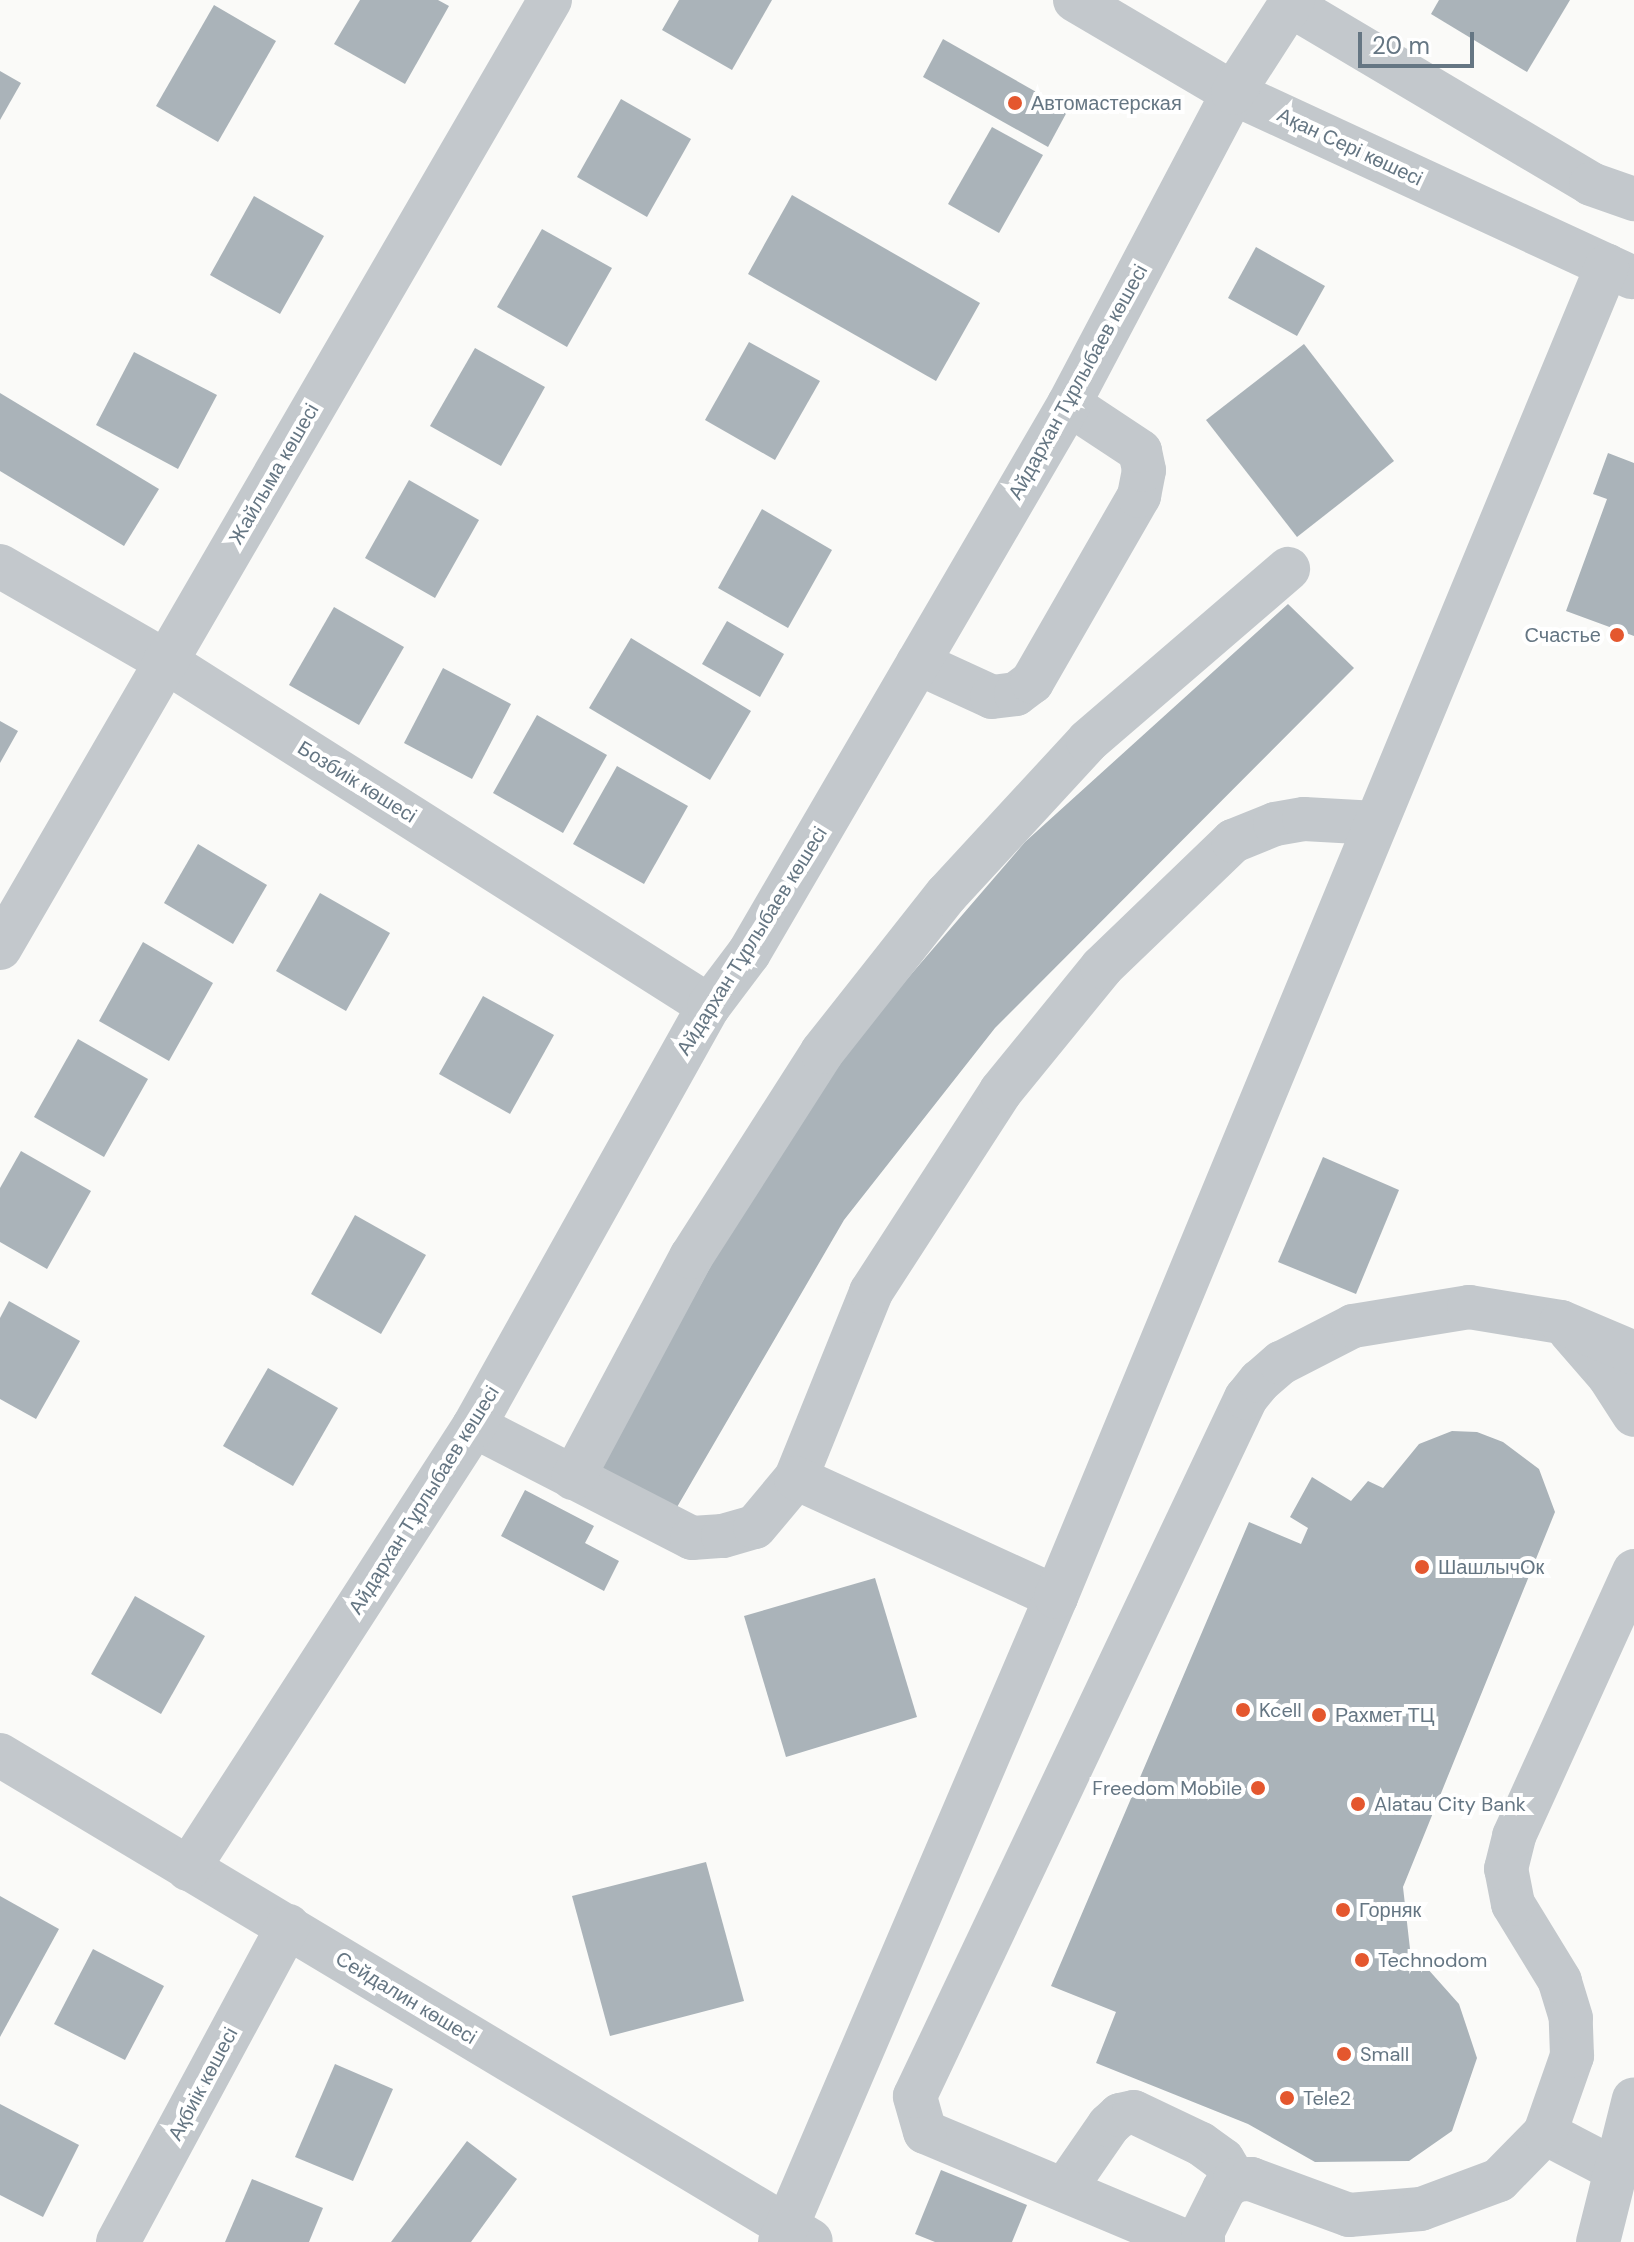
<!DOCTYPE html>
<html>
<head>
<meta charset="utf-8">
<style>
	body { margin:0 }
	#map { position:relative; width:1634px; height:2242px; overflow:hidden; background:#fafaf8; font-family:"DM Sans",sans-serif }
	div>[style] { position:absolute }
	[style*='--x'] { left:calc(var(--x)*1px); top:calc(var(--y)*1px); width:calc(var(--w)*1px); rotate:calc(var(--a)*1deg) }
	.building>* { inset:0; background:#aab3b9 }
	.minor>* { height:44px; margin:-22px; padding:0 22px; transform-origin:22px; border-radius:22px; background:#c3c8cc }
	.dots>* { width:22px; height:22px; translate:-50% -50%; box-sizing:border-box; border:4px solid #fff; border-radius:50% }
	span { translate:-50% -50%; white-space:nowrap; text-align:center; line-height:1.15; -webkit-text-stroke:8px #fff; paint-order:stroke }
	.poi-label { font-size:20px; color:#657683 }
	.left { translate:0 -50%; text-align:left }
	.right { translate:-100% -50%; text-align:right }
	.street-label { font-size:20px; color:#657683 }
	.scale { position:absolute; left:1358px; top:32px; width:116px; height:36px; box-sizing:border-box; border:4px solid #657683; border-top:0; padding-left:10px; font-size:24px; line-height:28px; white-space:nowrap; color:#657683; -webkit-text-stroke:6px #fff; paint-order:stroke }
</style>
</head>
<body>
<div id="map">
	<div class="building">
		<div style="clip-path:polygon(360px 0,438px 0,449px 6px,405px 84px,334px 44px)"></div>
		<div style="clip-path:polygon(679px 0,772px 0,732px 70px,662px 30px)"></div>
		<div style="clip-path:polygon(1439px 0,1570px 0,1527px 72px,1431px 14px)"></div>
		<div style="clip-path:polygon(214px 5px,276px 41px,218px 142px,156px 106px)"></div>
		<div style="clip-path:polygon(943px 39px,1068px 110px,1048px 147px,923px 77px)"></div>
		<div style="clip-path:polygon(0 71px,21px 83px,0 120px)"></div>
		<div style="clip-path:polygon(621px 99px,691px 139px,647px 217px,577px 177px)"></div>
		<div style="clip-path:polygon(992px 127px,1043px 155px,999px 233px,948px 204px)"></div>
		<div style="clip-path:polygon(792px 195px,980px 303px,936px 381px,748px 274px)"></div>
		<div style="clip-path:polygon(254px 196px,324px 236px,280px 314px,210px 275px)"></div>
		<div style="clip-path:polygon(542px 229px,612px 268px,567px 347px,497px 307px)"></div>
		<div style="clip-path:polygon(1256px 247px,1325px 286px,1297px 336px,1228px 298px)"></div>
		<div style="clip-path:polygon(749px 342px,820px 381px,775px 460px,705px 420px)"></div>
		<div style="clip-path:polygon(1304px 344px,1394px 461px,1297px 537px,1206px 420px)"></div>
		<div style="clip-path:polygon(475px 348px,545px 387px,501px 466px,430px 426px)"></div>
		<div style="clip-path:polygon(134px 352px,217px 395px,178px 469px,96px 425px)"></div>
		<div style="clip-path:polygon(0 393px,159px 489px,124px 546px,0 471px)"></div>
		<div style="clip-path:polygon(1608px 453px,1634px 463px,1634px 636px,1566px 611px,1607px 499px,1593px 494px)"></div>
		<div style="clip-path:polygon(409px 480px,479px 520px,435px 598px,365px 558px)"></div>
		<div style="clip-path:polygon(762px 509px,832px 550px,788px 628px,718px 588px)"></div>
		<div style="clip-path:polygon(1288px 604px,1354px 668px,995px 1028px,844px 1220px,673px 1514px,598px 1473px,727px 1236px,851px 1044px,1025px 842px)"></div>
		<div style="clip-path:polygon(334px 607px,404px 647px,359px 725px,289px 685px)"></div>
		<div style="clip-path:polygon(727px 621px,784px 654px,760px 697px,702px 664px)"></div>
		<div style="clip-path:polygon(631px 638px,751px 711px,710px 780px,589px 708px)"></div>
		<div style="clip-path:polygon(443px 668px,511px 704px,472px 779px,404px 743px)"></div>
		<div style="clip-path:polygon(537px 715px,607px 755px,563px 833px,493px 793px)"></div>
		<div style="clip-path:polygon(0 721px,18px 731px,0 763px)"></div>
		<div style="clip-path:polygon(617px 766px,688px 806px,644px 884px,573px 844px)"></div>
		<div style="clip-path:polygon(198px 844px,267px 885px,233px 944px,164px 903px)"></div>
		<div style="clip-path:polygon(320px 893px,390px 933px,346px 1011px,276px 971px)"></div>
		<div style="clip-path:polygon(143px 942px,213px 983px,169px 1061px,99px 1021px)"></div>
		<div style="clip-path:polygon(483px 996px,554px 1035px,510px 1114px,439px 1074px)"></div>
		<div style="clip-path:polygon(78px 1039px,148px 1079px,104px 1157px,34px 1117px)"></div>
		<div style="clip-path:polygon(21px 1151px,91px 1191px,47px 1269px,0 1242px,0 1188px)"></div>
		<div style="clip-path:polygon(1323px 1157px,1399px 1190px,1356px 1294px,1278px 1262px)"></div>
		<div style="clip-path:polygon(355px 1215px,426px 1255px,381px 1334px,311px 1294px)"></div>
		<div style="clip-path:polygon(9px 1301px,80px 1341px,36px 1419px,0 1399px,0 1318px)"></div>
		<div style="clip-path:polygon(268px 1368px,338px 1408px,293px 1486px,223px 1446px)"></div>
		<div style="clip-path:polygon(1452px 1431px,1477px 1432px,1503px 1442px,1539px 1469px,1555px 1512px,1403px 1887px,1410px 1949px,1459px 2004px,1477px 2058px,1452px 2131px,1409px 2161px,1315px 2162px,1248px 2124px,1096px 2063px,1116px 2012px,1051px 1986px,1249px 1522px,1301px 1544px,1308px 1528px,1290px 1517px,1312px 1477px,1351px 1501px,1368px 1481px,1383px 1488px,1419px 1444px)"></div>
		<div style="clip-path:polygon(525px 1490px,594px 1526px,585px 1543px,619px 1561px,604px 1591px,501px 1536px)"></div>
		<div style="clip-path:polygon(875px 1578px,917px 1717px,786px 1757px,744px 1616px)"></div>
		<div style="clip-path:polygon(135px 1596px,205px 1636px,161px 1714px,91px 1674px)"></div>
		<div style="clip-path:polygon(706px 1862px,744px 2001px,610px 2036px,572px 1896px)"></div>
		<div style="clip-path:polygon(0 1896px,59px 1929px,0 2037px)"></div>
		<div style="clip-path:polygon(93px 1949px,164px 1986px,125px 2060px,54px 2024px)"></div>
		<div style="clip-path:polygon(335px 2064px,393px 2089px,353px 2181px,295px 2157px)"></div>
		<div style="clip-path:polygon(0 2104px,79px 2145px,43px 2217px,0 2195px)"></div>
		<div style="clip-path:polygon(467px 2141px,517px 2179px,471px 2242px,391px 2242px)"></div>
		<div style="clip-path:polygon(941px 2170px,1027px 2205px,1012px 2242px,935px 2242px,915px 2234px)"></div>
		<div style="clip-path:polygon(252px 2179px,323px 2208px,309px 2242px,225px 2242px)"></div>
	</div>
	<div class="minor">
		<div style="--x:1075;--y:0;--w:183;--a:30.5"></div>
		<div style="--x:1233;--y:93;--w:439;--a:24.8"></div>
		<div style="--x:1290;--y:5;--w:350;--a:30.7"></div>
		<div style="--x:1591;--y:184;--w:46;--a:19.2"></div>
		<div style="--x:0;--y:566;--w:190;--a:29.9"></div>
		<div style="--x:165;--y:661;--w:644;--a:32.38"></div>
		<div style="--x:918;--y:663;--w:81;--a:24.7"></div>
		<div style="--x:992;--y:697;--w:24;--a:-7"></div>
		<div style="--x:1016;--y:694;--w:20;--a:-37"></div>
		<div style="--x:1032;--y:682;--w:215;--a:-60.1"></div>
		<div style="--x:1139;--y:496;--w:26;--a:-79"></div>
		<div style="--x:1144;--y:470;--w:19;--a:-102"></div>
		<div style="--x:1140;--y:451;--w:85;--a:-146.5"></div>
		<div style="--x:0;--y:948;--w:1096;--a:-59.88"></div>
		<div style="--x:1570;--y:1331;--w:60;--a:49.1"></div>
		<div style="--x:1609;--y:1376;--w:46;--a:57.3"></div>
		<div style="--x:474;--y:1426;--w:245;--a:27.2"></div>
		<div style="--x:692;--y:1538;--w:31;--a:-4"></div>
		<div style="--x:723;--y:1536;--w:33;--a:-16"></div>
		<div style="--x:755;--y:1527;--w:64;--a:-50.1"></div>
		<div style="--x:796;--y:1478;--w:201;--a:-68"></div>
		<div style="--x:871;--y:1292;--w:239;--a:-57.1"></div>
		<div style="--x:1001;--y:1091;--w:160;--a:-50.8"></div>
		<div style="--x:1102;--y:967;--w:182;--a:-43.9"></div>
		<div style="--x:1233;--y:841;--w:45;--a:-22"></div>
		<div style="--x:1275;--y:824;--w:29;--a:-10"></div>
		<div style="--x:1304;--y:819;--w:72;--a:3.2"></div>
		<div style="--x:573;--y:1478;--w:251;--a:-61.9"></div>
		<div style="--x:691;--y:1257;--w:243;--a:-57.4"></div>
		<div style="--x:822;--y:1052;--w:201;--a:-51.7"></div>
		<div style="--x:947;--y:894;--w:208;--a:-47.3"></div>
		<div style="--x:1088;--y:741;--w:264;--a:-40.7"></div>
		<div style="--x:796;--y:1478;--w:286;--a:24.6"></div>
		<div style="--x:0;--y:1755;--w:945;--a:30.93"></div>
		<div style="--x:188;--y:1869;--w:527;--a:-57.15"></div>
		<div style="--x:474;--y:1426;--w:481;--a:-60.8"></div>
		<div style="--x:709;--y:1006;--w:66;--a:-53"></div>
		<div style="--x:749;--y:953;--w:635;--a:-59.76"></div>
		<div style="--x:1069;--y:404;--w:352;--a:-62.2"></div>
		<div style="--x:1233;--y:93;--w:111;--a:-57.2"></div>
		<div style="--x:1545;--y:2133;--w:80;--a:27.5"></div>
		<div style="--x:1064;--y:2190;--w:79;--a:-55.3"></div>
		<div style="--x:1109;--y:2125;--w:15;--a:-42"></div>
		<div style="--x:1120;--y:2115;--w:14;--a:-12"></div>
		<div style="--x:1134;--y:2112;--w:74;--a:25.5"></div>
		<div style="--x:1201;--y:2144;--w:27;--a:36"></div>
		<div style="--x:1223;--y:2160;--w:23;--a:59"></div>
		<div style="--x:118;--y:2242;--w:359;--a:-61.7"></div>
		<div style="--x:780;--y:2242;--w:702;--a:-66.83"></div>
		<div style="--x:1056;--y:1597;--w:1441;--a:-67.51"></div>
		<div style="--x:1187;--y:2242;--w:284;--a:-157.2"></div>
		<div style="--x:925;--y:2132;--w:37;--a:-106"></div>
		<div style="--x:915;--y:2096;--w:773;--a:-64.63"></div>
		<div style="--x:1246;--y:1398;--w:22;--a:-51"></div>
		<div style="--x:1260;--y:1381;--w:28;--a:-41"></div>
		<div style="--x:1281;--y:1363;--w:81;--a:-27.2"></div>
		<div style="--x:1353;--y:1326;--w:118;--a:-9.3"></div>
		<div style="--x:1469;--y:1307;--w:93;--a:9.3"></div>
		<div style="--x:1561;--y:1322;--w:79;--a:23"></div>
		<div style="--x:1203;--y:2242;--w:11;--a:-90"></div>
		<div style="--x:1203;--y:2231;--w:47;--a:-63.4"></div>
		<div style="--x:1224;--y:2189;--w:14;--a:-39"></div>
		<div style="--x:1235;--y:2180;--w:16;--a:-4"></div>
		<div style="--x:1251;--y:2179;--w:104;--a:20.2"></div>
		<div style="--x:1349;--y:2215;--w:72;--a:-4.8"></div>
		<div style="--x:1421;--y:2209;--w:83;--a:-20.4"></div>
		<div style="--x:1499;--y:2180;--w:66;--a:-45.6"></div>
		<div style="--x:1545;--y:2133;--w:82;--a:-70.7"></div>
		<div style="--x:1572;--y:2056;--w:38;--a:-92"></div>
		<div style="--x:1571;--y:2018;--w:39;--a:-107"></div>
		<div style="--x:1560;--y:1981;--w:90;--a:-121.4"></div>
		<div style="--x:1513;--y:1904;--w:36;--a:-101"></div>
		<div style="--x:1506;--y:1869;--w:34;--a:-76"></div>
		<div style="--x:1514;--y:1836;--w:291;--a:-65.6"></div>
		<div style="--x:1598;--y:2242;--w:147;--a:-75.9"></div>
	</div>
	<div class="dots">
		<div style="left:1015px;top:103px;background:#e4572e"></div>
		<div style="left:1617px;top:635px;background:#e4572e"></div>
		<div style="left:1422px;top:1567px;background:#e4572e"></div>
		<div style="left:1243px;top:1710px;background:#e4572e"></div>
		<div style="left:1319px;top:1715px;background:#e4572e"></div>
		<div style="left:1258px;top:1788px;background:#e4572e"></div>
		<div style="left:1358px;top:1804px;background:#e4572e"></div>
		<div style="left:1343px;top:1910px;background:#e4572e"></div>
		<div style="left:1362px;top:1960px;background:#e4572e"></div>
		<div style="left:1344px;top:2054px;background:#e4572e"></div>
		<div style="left:1287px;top:2098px;background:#e4572e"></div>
	</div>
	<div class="poi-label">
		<span class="left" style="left:1031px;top:103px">Автомастерская</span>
		<span class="right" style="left:1601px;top:635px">Счастье</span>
		<span class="left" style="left:1438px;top:1567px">ШашлычОк</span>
		<span class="left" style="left:1259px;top:1710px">Kcell</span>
		<span class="left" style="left:1335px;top:1715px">Рахмет ТЦ</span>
		<span class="right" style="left:1242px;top:1788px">Freedom Mobile</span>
		<span class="left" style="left:1374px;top:1804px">Alatau City Bank</span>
		<span class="left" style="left:1359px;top:1910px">Горняк</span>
		<span class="left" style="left:1378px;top:1960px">Technodom</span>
		<span class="left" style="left:1360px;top:2054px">Small</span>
		<span class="left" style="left:1303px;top:2098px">Tele2</span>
	</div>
	<div class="street-label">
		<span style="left:1350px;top:147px;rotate:25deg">Ақан Сері көшесі</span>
		<span style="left:1078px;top:382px;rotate:-61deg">Айдархан Тұрлыбаев көшесі</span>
		<span style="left:274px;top:474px;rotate:-60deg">Жайлыма көшесі</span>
		<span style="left:357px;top:782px;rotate:32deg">Бозбиік көшесі</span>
		<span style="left:752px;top:941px;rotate:-58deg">Айдархан Тұрлыбаев көшесі</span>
		<span style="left:424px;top:1500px;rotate:-58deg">Айдархан Тұрлыбаев көшесі</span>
		<span style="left:406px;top:1998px;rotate:31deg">Сейдалин көшесі</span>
		<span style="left:203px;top:2084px;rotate:-62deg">Ақбиік көшесі</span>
	</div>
	<div class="scale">20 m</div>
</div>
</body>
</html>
